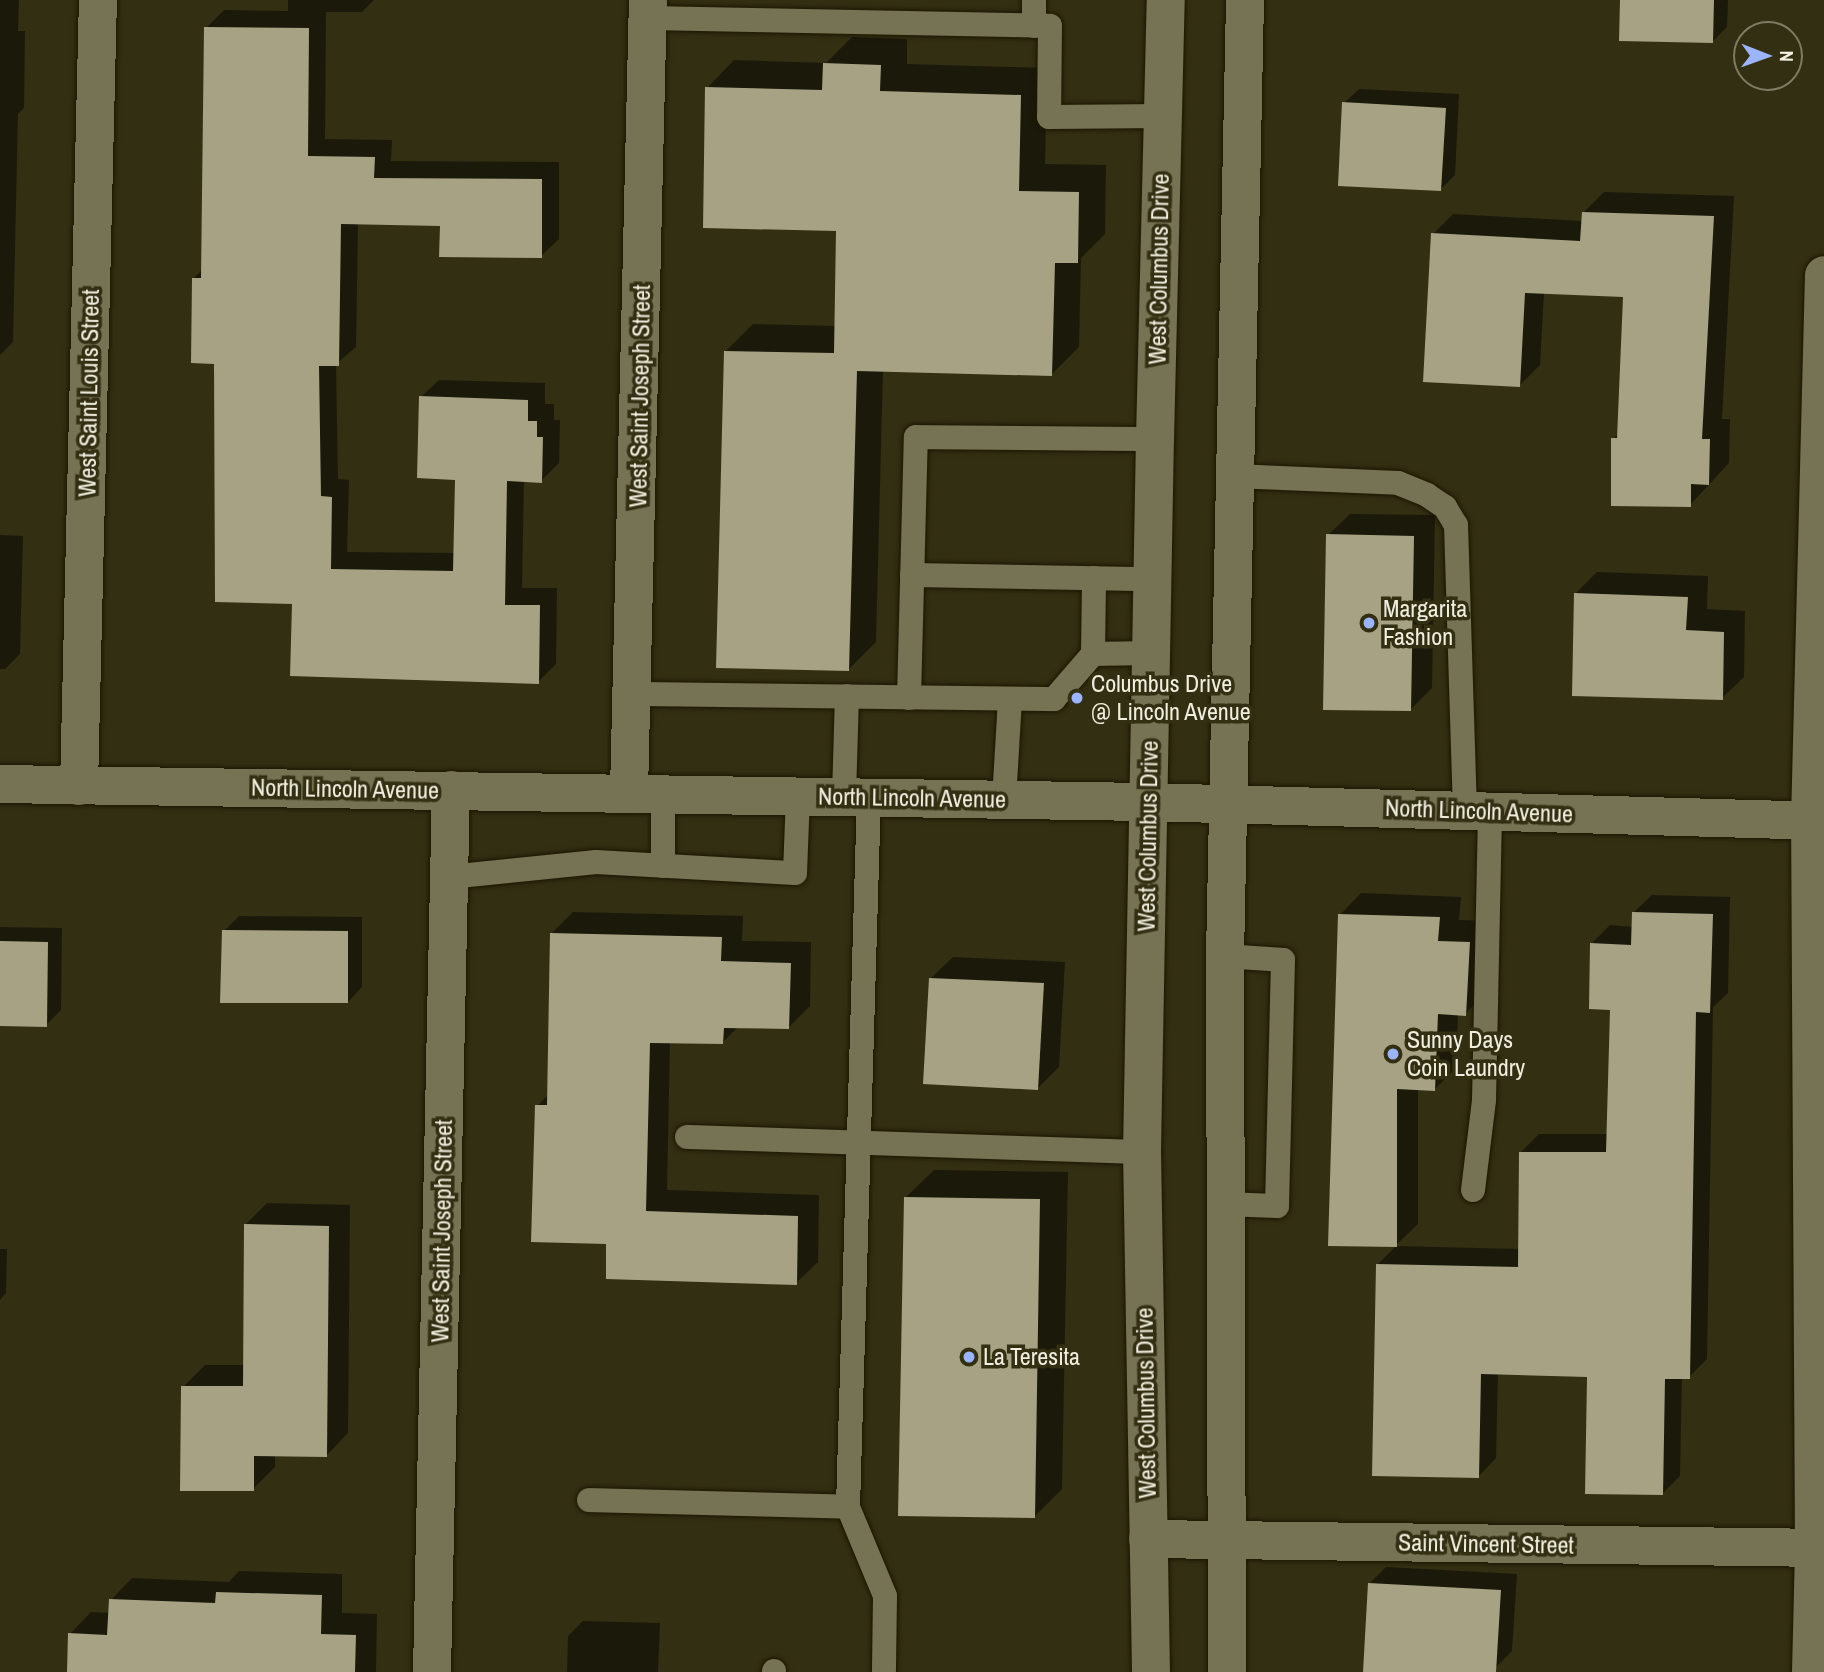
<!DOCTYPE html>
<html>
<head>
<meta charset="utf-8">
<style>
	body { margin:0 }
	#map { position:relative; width:1824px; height:1672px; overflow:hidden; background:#332f13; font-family:"Archivo Narrow",sans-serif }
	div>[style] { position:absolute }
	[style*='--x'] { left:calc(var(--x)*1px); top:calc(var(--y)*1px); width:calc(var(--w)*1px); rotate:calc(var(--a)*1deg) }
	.shadow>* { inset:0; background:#0007 }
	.building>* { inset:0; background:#a6a283 }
	.roads { filter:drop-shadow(0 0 2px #1b1700) drop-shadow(0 0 2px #1b1700) }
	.service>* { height:24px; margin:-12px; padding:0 12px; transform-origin:12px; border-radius:12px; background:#767254 }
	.minor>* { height:38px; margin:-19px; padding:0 19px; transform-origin:19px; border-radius:19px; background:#767254 }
	.secondary>* { height:38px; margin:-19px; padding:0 19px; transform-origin:19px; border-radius:19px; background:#767254 }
	.dots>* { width:19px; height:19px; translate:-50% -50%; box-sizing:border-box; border:4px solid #332f13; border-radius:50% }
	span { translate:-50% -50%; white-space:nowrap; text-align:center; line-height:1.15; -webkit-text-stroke:7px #332f13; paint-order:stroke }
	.street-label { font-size:24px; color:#f0eede }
	.poi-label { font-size:24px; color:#f0eede }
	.left { translate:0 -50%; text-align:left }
	.north { position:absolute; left:1733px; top:21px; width:70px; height:70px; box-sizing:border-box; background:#332f13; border:2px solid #7f7b64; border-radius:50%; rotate:91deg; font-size:19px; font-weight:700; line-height:28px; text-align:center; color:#f0eede }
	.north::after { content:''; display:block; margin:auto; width:24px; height:32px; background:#9cb4fd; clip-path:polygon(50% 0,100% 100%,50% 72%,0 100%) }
</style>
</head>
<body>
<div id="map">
	<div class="shadow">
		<div style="clip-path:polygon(0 0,19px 0,18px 31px,25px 31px,24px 108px,18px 114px,13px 342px,0 355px,0 367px)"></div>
		<div style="clip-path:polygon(288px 0,374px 0,362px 12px,326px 12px,325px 139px,392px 140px,391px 161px,559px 162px,559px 239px,541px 256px,441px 224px,358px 223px,356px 347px,336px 364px,338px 479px,349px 480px,347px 552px,455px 553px,457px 478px,421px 397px,439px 380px,545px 383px,545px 404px,554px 404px,554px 420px,560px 420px,559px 463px,541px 481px,524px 480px,522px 588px,557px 588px,556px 664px,538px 682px,293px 602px,216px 362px,194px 278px,202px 270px,206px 28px,224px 10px,288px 11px)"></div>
		<div style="clip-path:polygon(1622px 0,1728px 0,1727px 27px,1712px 42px)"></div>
		<div style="clip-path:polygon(852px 37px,907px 39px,907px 64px,1047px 68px,1045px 164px,1106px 165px,1105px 234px,1081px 258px,1079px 347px,1052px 374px,883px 370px,876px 642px,849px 669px,726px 351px,753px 324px,836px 326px,837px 229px,707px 88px,734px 60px,826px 63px)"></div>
		<div style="clip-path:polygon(1359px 89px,1459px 94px,1455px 175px,1440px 190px,1344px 103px)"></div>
		<div style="clip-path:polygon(1604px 192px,1734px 196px,1722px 419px,1730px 419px,1729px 463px,1690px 505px,1613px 439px,1619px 433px,1625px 296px,1544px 292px,1540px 365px,1519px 386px,1433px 234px,1453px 214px,1583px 221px,1584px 212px)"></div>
		<div style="clip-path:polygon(1350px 514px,1435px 515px,1432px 688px,1410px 710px,1328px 535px)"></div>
		<div style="clip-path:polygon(0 535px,23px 536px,20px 654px,5px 669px,0 669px)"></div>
		<div style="clip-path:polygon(1597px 572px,1708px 576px,1707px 609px,1745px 611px,1744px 677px,1722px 698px,1575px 594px)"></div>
		<div style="clip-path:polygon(1361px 893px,1461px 897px,1459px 920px,1491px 921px,1487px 992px,1465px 1014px,1458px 1013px,1456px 1068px,1434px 1090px,1418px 1089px,1418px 1224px,1396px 1245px,1340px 915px)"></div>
		<div style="clip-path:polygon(1652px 895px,1730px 897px,1728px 993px,1713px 1007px,1707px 1359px,1689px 1377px,1682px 1377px,1680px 1476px,1662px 1494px,1589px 1375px,1498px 1373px,1496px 1458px,1478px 1477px,1378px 1264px,1396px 1246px,1520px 1249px,1521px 1152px,1539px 1134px,1608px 1134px,1611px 1008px,1591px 944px,1610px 925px,1633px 927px,1633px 913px)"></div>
		<div style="clip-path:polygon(573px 912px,743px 916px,742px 941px,811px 942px,810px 1006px,788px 1028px,739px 1026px,722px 1043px,670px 1041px,667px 1190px,819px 1195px,818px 1262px,796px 1283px,608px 1243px,537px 1106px,549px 1094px,551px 934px)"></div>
		<div style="clip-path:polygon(239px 916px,362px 917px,362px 987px,348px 1002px,224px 931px)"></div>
		<div style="clip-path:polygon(0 927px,62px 928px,61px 1010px,46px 1025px,0 1024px)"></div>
		<div style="clip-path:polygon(953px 957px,1065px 962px,1059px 1067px,1037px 1089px,931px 978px)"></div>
		<div style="clip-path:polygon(934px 1170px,1068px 1172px,1062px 1489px,1034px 1517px,906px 1197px)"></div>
		<div style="clip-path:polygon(267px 1203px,350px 1205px,348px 1433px,327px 1455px,275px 1455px,275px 1467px,253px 1489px,183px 1387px,205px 1365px,245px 1365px,245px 1225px)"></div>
		<div style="clip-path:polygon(0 1249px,7px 1249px,6px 1293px,0 1300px)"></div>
		<div style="clip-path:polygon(1386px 1567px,1517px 1574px,1512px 1651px,1495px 1668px,1478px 1672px,1365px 1672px,1369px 1584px)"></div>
		<div style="clip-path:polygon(239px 1571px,342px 1574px,342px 1613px,377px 1614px,376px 1672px,69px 1672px,70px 1634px,91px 1612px,110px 1613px,111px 1600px,132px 1578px,229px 1582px)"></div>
		<div style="clip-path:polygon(583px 1621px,660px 1623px,658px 1672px,567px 1672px,568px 1636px)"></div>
	</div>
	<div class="building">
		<div style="clip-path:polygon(1620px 0,1714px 0,1713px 43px,1619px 41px)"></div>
		<div style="clip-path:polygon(204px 27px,309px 28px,308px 156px,375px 157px,374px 178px,542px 179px,542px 258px,439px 257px,440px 226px,341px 224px,339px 366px,319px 366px,321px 496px,332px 497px,331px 569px,453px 571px,455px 480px,417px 478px,419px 396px,528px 400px,528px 421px,537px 421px,537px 437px,543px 437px,542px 483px,507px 481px,505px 605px,540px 605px,539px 684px,290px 676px,292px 604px,215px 602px,214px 364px,191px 363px,192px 278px,201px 278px)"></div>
		<div style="clip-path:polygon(823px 63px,881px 65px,880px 91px,1021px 95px,1019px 191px,1079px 192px,1078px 263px,1055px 263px,1052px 376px,857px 371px,849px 671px,716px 668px,724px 351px,834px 353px,836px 231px,703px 228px,705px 87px,822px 90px)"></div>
		<div style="clip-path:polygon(1342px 102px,1446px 108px,1441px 191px,1338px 186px)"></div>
		<div style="clip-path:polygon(1582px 212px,1714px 216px,1702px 439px,1710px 439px,1709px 485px,1691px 484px,1691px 507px,1611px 506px,1611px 438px,1617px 438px,1623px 297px,1525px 293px,1520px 387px,1423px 382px,1431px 233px,1580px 241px)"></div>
		<div style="clip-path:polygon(1326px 534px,1414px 536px,1411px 711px,1323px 710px)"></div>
		<div style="clip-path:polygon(1574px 593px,1688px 597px,1686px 630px,1724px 632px,1723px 700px,1572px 696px)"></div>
		<div style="clip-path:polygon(1632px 912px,1713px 914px,1710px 1013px,1696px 1012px,1690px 1379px,1665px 1379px,1663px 1495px,1585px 1494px,1587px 1377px,1481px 1374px,1479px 1478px,1372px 1476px,1376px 1264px,1518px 1267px,1519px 1152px,1606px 1152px,1610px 1010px,1589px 1009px,1590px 943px,1631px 945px)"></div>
		<div style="clip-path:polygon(1338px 914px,1440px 917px,1438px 941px,1470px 942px,1466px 1016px,1438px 1014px,1435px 1091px,1397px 1089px,1397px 1247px,1328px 1246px)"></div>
		<div style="clip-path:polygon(222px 930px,348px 931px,348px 1003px,220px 1003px)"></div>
		<div style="clip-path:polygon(550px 933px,722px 937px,721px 961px,791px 963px,789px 1029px,724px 1028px,723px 1044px,650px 1043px,646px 1211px,798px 1216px,797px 1285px,606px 1279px,606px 1244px,531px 1242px,535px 1105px,547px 1105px)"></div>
		<div style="clip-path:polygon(0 941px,48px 942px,47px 1027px,0 1026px)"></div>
		<div style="clip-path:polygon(929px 978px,1044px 983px,1038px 1090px,923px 1084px)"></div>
		<div style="clip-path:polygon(904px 1197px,1040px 1199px,1035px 1518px,898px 1516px)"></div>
		<div style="clip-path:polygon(244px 1224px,329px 1226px,327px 1457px,254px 1456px,254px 1491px,180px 1491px,181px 1386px,243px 1386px)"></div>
		<div style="clip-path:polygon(1368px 1583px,1501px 1590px,1496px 1672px,1363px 1672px)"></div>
		<div style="clip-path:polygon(216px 1592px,322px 1595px,321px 1634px,356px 1635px,355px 1672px,67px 1672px,68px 1633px,107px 1635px,109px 1599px,215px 1603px)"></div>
	</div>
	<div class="roads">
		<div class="service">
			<div style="--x:648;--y:18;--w:402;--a:1.1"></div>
			<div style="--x:1050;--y:26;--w:91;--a:90.6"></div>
			<div style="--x:1049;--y:117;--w:114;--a:-0.5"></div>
			<div style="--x:1034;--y:26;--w:26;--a:-90"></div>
			<div style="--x:1234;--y:476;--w:164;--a:2.4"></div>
			<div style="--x:1398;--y:483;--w:31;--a:22"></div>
			<div style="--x:1427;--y:495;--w:22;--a:34"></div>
			<div style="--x:1445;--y:507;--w:21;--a:59"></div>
			<div style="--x:1456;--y:525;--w:286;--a:88.2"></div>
			<div style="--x:912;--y:575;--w:241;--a:1"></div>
			<div style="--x:1093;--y:654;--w:76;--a:-89.2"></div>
			<div style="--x:633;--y:694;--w:421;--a:0.7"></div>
			<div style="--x:1054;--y:699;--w:60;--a:-49.1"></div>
			<div style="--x:1093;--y:654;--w:58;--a:-1"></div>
			<div style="--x:909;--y:698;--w:261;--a:-88.5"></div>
			<div style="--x:916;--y:437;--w:239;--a:0.5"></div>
			<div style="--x:663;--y:793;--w:73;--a:90"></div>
			<div style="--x:844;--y:796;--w:100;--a:-88.3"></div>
			<div style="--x:1004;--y:800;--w:101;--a:-86.6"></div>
			<div style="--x:449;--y:877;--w:148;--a:-5.8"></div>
			<div style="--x:596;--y:862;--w:199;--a:3.2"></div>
			<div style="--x:795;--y:873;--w:77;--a:-87.8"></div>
			<div style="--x:687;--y:1137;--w:455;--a:1.9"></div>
			<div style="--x:1473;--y:1190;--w:91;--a:-83"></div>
			<div style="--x:1484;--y:1100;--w:288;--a:-88.8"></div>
			<div style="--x:1224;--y:1204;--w:53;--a:2.2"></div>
			<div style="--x:1277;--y:1206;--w:246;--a:-88.6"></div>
			<div style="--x:1283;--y:960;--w:58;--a:-176.1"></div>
			<div style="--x:589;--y:1500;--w:259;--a:1.5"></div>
			<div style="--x:848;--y:1507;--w:710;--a:-88.31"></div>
			<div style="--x:848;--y:1507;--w:96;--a:67.4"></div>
			<div style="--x:885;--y:1596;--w:76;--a:90.8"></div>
			<div style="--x:774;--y:1672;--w:1;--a:-90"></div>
		</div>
		<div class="minor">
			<div style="--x:0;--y:784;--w:1148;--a:0.9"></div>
			<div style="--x:1148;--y:802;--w:676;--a:1.61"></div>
			<div style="--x:79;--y:786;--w:786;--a:-88.62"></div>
			<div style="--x:629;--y:792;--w:792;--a:-88.63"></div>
			<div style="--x:1148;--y:1539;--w:676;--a:0.76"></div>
			<div style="--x:432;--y:1672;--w:882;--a:-88.77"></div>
			<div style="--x:1811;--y:1672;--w:124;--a:-88.6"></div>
			<div style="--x:1814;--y:1548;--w:728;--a:-90.31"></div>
			<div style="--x:1810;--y:820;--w:545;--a:-88.53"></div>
		</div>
		<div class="secondary">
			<div style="--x:1151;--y:1672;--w:520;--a:-90.99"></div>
			<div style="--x:1142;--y:1152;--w:713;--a:-88.96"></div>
			<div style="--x:1155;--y:439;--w:439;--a:-88.6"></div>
			<div style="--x:1227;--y:1672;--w:716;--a:-90.16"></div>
			<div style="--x:1225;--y:956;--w:956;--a:-88.8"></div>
		</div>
	</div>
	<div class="dots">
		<div style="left:1369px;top:623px;background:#9cb4fd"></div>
		<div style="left:1077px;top:698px;background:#9cb4fd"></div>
		<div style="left:1393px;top:1054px;background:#9cb4fd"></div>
		<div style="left:969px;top:1357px;background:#9cb4fd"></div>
	</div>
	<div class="street-label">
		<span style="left:1159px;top:269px;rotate:-89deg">West Columbus Drive</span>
		<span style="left:89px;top:393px;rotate:-89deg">West Saint Louis Street</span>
		<span style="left:640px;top:396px;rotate:-89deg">West Saint Joseph Street</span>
		<span style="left:345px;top:789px;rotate:1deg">North Lincoln Avenue</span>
		<span style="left:912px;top:798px;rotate:1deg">North Lincoln Avenue</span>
		<span style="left:1479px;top:811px;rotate:2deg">North Lincoln Avenue</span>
		<span style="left:1148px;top:836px;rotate:-89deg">West Columbus Drive</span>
		<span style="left:442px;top:1231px;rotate:-89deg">West Saint Joseph Street</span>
		<span style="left:1146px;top:1403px;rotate:-91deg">West Columbus Drive</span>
		<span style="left:1486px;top:1544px;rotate:1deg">Saint Vincent Street</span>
	</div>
	<div class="poi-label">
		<span class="left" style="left:1383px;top:623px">Margarita<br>Fashion</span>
		<span class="left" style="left:1091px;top:698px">Columbus Drive<br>@ Lincoln Avenue</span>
		<span class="left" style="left:1407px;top:1054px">Sunny Days<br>Coin Laundry</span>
		<span class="left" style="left:983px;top:1357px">La Teresita</span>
	</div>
	<div class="north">N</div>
</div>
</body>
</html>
